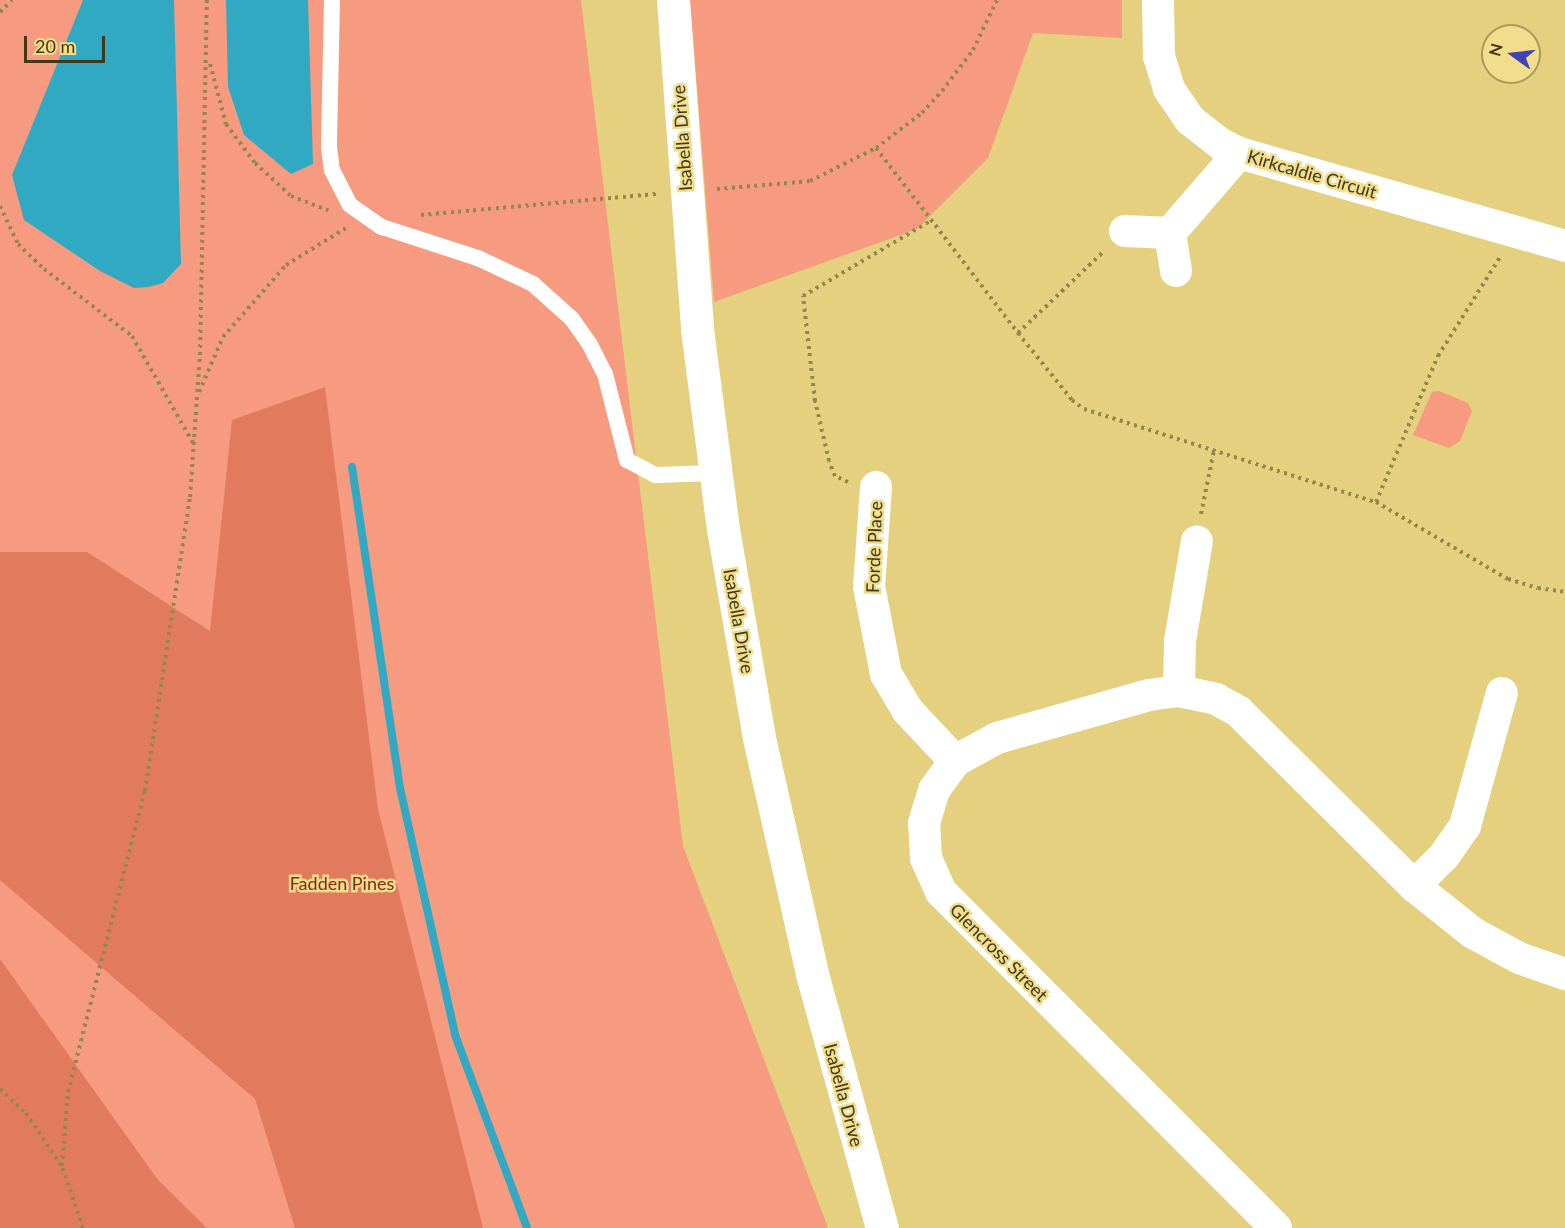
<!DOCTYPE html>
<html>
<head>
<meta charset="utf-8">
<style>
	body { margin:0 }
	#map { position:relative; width:1565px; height:1228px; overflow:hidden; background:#e4d07f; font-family:Lato,sans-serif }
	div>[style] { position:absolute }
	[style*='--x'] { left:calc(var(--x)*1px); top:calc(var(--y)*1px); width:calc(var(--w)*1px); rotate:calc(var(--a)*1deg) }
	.green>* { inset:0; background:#f69a80 }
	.forest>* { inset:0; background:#e27b5e }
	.water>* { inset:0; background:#31a9c3 }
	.stream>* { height:8px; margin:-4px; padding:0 4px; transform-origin:4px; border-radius:4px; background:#31a9c3 }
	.path>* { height:4px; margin-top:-2px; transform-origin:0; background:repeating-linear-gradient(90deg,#94864c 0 3px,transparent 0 7.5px) }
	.service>* { height:16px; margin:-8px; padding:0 8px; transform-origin:8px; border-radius:8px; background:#fff }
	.minor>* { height:32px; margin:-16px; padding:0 16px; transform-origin:16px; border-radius:16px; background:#fff }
	.primary>* { height:33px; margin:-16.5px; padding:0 16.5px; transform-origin:16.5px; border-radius:16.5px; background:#fff }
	span { translate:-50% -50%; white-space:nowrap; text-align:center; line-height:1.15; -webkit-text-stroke:5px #f1dd8c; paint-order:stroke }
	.street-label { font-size:18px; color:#403817 }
	.park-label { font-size:18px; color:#86290d }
	.north { position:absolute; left:1481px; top:24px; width:60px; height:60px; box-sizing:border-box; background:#f1dd8c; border:2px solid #aa9b5d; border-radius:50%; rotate:285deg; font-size:16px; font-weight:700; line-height:24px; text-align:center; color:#403817 }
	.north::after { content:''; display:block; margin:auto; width:21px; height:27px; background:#4141b6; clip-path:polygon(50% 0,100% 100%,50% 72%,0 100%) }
	.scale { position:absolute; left:24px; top:36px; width:81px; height:27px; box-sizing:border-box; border:3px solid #403817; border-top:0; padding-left:8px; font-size:18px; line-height:21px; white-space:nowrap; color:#403817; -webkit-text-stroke:4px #f1dd8c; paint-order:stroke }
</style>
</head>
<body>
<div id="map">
	<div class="green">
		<div style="clip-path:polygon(0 0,581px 0,683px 846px,828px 1228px,0 1228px)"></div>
		<div style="clip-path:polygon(690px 0,1122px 0,1122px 38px,1033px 33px,988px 158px,917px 229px,714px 302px)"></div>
		<div style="clip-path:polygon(1439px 391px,1468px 403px,1472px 411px,1460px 441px,1449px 448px,1413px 435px,1432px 392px)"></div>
	</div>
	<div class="forest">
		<div style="clip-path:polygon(325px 387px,378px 809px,483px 1228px,295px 1228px,255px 1099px,0 880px,0 552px,87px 552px,210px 631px,232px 420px)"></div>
		<div style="clip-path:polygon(0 959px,158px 1180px,207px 1228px,0 1228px)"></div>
	</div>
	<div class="water">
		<div style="clip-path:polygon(83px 0,174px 0,181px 264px,163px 283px,148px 287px,134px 288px,100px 271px,24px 220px,12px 175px)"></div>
		<div style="clip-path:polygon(226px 0,308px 0,313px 164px,291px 174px,244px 135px,228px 87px)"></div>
	</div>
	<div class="stream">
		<div style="--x:352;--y:467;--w:325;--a:81.5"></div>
		<div style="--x:400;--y:788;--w:253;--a:77.4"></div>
		<div style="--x:455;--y:1035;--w:206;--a:69.5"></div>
	</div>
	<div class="path">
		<div style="--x:0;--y:12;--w:17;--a:-45"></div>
		<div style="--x:210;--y:64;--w:62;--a:75.1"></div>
		<div style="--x:226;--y:124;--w:49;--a:53.4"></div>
		<div style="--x:255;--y:163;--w:49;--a:42.5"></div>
		<div style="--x:291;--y:196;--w:40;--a:21"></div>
		<div style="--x:876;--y:148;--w:233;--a:52.5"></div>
		<div style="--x:1018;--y:333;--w:86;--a:51.1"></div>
		<div style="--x:1072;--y:400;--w:15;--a:37"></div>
		<div style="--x:1084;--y:409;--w:306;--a:17.7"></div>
		<div style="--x:1376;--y:502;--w:153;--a:30.3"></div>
		<div style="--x:1508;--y:579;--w:31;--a:17"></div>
		<div style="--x:1538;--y:588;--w:27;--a:8"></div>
		<div style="--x:717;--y:189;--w:93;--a:-4.9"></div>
		<div style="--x:810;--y:181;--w:74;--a:-26.6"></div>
		<div style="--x:876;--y:148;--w:58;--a:-37.3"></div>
		<div style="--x:922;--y:113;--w:30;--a:-48"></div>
		<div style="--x:942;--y:91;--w:51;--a:-52.9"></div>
		<div style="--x:973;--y:50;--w:55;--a:-64.4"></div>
		<div style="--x:0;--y:206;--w:42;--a:64.7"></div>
		<div style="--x:18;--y:244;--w:36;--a:44"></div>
		<div style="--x:44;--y:269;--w:111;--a:37.3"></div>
		<div style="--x:132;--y:336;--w:123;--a:60.3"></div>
		<div style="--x:421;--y:215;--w:238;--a:-5.1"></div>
		<div style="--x:1018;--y:333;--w:119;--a:-43.6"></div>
		<div style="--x:199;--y:392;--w:60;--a:-66.4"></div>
		<div style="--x:223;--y:337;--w:96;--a:-48.8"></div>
		<div style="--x:286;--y:265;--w:70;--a:-31.7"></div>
		<div style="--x:848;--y:482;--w:14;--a:-155"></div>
		<div style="--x:835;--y:476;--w:16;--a:-112"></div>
		<div style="--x:829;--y:461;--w:62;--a:-103.1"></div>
		<div style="--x:815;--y:401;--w:106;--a:-96.5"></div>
		<div style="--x:803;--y:296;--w:150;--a:-30.5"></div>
		<div style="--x:1376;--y:502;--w:159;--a:-67"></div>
		<div style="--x:1438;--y:356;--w:117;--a:-57.9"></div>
		<div style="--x:1201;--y:514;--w:65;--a:-78.5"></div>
		<div style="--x:0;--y:1089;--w:35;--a:43"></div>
		<div style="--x:26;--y:1113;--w:63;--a:56.1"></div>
		<div style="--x:83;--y:1228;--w:65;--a:-108.7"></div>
		<div style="--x:62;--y:1166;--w:74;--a:-85.4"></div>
		<div style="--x:68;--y:1092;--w:311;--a:-75.7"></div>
		<div style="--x:145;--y:791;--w:297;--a:-81.3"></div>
		<div style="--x:190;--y:497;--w:142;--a:-86"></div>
		<div style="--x:200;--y:355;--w:355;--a:-88.9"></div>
	</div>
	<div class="service">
		<div style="--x:332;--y:0;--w:147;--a:91.2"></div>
		<div style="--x:329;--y:147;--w:23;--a:83"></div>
		<div style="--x:332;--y:170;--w:39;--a:63"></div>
		<div style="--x:350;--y:205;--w:39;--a:35"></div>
		<div style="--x:382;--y:227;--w:101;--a:17.9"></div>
		<div style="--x:478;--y:258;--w:61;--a:25.3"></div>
		<div style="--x:533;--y:284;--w:52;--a:41.9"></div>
		<div style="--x:572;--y:319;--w:29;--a:55"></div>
		<div style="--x:589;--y:343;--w:35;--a:63"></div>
		<div style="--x:605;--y:374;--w:89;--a:75.7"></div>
		<div style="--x:627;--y:460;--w:32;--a:28"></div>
		<div style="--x:655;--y:475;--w:61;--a:-1.9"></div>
	</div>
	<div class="minor">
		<div style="--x:1158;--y:0;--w:56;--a:89"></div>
		<div style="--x:1159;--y:56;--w:34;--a:73"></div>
		<div style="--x:1169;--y:89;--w:37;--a:56"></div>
		<div style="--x:1190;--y:120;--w:39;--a:38"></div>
		<div style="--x:1221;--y:144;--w:20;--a:27"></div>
		<div style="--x:1239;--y:153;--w:339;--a:15.9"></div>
		<div style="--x:1125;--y:231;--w:45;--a:2.5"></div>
		<div style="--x:1176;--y:271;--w:38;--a:-99"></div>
		<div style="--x:1170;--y:233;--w:106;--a:-49.2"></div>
		<div style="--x:876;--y:487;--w:99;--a:94"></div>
		<div style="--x:869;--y:586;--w:90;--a:79.1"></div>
		<div style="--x:886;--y:674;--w:43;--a:59.3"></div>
		<div style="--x:908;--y:711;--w:69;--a:46.8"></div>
		<div style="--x:1179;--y:691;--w:50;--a:-88.9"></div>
		<div style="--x:1180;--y:641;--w:101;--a:-80.4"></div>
		<div style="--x:1414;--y:886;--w:42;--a:-45"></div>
		<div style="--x:1444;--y:856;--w:37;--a:-55"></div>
		<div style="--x:1465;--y:826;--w:138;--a:-74.5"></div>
		<div style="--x:1276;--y:1228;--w:474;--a:-134.9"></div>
		<div style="--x:941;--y:892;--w:37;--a:-114"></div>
		<div style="--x:926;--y:858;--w:35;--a:-93"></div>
		<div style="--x:924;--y:823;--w:34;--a:-73"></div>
		<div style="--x:934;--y:790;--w:36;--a:-54"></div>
		<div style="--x:955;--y:761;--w:48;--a:-28.7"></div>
		<div style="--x:997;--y:738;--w:158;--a:-15.8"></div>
		<div style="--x:1149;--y:695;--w:30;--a:-8"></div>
		<div style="--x:1179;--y:691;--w:38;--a:12"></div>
		<div style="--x:1216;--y:699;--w:26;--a:29"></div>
		<div style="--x:1239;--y:712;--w:247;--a:44.8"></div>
		<div style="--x:1414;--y:886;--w:75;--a:38.5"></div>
		<div style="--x:1473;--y:933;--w:52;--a:28.5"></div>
		<div style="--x:1519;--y:958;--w:49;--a:19.2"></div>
	</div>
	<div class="primary">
		<div style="--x:673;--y:0;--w:330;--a:85.8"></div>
		<div style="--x:697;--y:329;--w:202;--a:82.6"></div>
		<div style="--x:723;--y:529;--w:212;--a:80.2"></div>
		<div style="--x:759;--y:738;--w:242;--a:77.3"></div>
		<div style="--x:812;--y:974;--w:263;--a:74.6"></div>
	</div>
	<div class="street-label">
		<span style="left:682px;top:138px;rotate:-94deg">Isabella Drive</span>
		<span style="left:1312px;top:174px;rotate:16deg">Kirkcaldie Circuit</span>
		<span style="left:874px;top:547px;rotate:-88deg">Forde Place</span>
		<span style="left:739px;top:621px;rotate:80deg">Isabella Drive</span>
		<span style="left:999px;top:952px;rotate:45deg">Glencross Street</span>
		<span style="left:844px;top:1095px;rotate:75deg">Isabella Drive</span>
	</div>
	<div class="park-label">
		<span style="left:342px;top:883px">Fadden Pines</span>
	</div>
	<div class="north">N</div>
	<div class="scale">20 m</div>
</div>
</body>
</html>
